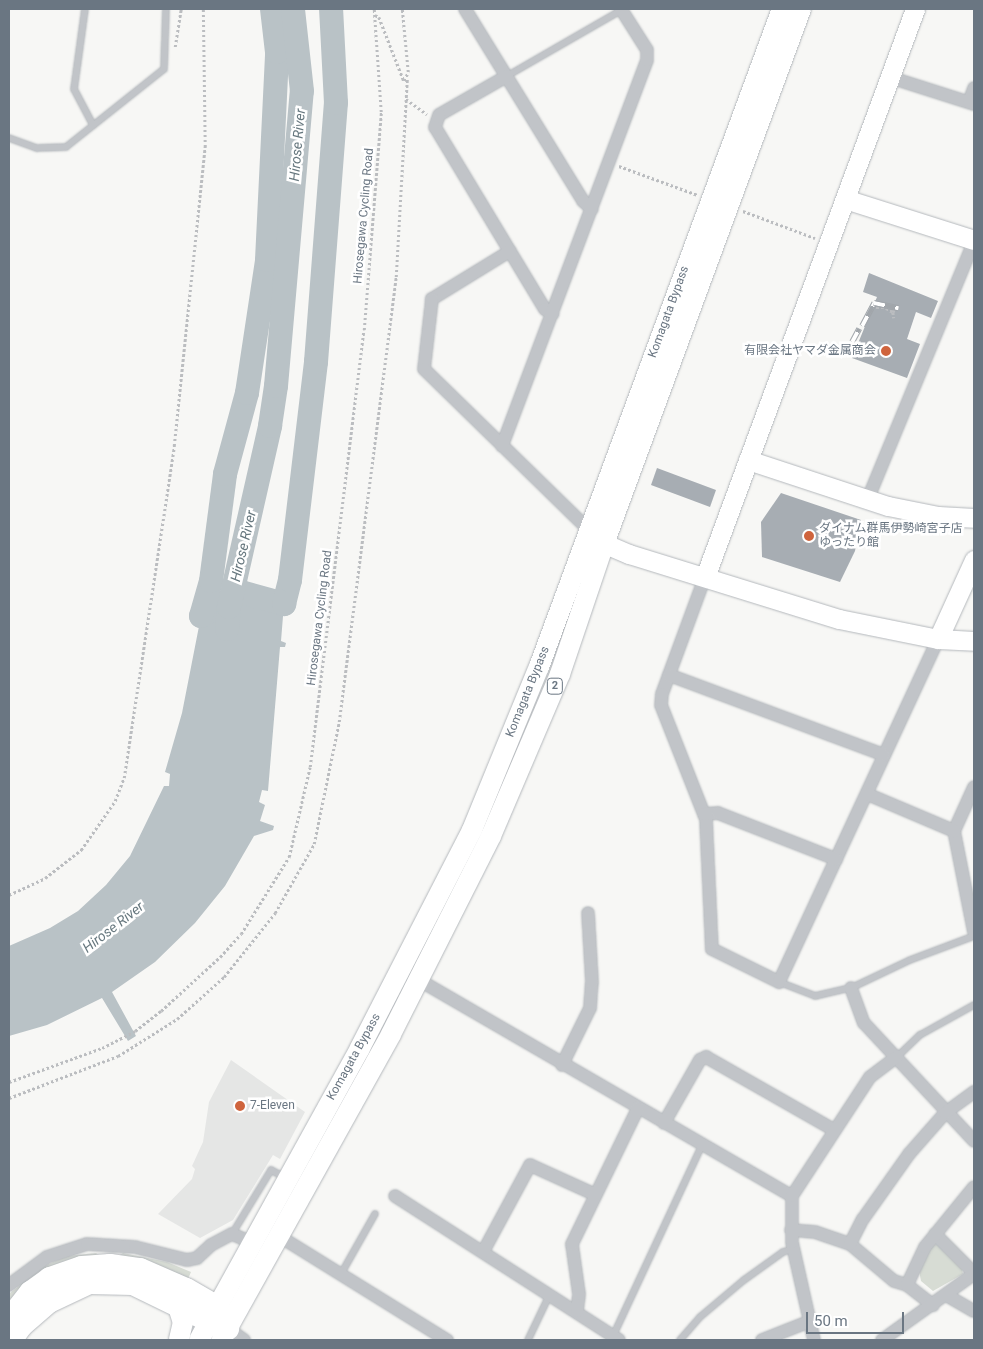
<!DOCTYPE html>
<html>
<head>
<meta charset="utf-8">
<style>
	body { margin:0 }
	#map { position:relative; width:983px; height:1349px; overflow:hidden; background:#f7f7f5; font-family:Roboto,"Noto Sans JP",sans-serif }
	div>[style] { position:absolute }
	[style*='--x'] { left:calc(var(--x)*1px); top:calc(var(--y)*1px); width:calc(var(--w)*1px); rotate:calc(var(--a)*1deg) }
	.built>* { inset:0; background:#e5e6e5 }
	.green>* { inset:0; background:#d7dcd4 }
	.water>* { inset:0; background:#b9c2c6 }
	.river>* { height:24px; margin:-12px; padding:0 12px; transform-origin:12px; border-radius:12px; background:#b9c2c6 }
	.building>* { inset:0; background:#a7adb3 }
	.path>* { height:2.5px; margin-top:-1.25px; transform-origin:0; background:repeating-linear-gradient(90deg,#bbbdc0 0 2.5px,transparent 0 5px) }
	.roads { filter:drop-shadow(0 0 1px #b4b8bc) drop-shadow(0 0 1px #b4b8bc) }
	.lane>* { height:6px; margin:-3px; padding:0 3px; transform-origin:3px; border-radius:3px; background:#c1c4c8 }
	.street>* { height:12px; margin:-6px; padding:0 6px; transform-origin:6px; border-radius:6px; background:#c1c4c8 }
	.secondary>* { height:19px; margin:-9.5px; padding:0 9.5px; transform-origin:9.5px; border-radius:9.5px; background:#fff }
	.primary>* { height:20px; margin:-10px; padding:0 10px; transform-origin:10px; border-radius:10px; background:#fff }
	.highway>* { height:24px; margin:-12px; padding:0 12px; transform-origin:12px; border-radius:12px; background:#fff }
	.rail>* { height:5.5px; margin-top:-2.75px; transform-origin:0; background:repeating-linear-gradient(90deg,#fff 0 11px,#a1a6ab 0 22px); box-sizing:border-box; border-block:1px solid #a1a6ab }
	.dots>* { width:14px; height:14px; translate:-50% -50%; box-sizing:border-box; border:2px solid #fff; border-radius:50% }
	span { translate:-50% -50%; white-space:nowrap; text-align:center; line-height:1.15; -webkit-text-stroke:5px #fff; paint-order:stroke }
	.shield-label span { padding:1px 4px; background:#fff; border:1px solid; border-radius:4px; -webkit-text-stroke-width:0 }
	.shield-label { font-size:11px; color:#6a7682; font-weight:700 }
	.street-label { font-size:12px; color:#6a7682 }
	.poi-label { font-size:12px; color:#6a7682 }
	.right { translate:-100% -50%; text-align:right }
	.left { translate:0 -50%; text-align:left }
	.water-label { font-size:14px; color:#66777e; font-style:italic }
	.frame { position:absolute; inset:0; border:10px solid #6a7682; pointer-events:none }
	.scale { position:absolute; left:806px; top:1312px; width:98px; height:22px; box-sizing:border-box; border:2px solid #6a7682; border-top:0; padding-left:6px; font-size:15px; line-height:18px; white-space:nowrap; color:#6a7682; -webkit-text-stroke:4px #fff; paint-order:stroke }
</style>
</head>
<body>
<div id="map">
	<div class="built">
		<div style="clip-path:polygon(231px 1060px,305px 1112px,280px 1159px,273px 1155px,233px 1220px,200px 1238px,158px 1214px,192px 1179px,195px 1169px,192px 1166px,203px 1142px,209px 1102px)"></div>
	</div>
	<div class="green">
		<div style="clip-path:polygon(939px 1244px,961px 1265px,963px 1274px,933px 1291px,921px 1281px,919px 1270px,931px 1245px)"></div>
		<div style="clip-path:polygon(96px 1253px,102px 1257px,9px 1307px,10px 1293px,46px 1265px,67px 1256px)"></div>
		<div style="clip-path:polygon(123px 1253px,167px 1262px,191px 1272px,187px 1281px,118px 1256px)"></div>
	</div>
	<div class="water">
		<div style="clip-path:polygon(241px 592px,284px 604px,281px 641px,286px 643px,285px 647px,280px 647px,268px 791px,262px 790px,259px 802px,265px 805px,260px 821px,274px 826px,273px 830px,254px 836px,225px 886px,195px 923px,155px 962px,112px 992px,136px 1036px,128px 1041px,102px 998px,47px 1025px,9px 1036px,9px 946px,50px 928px,78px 911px,106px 885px,130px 856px,164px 786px,169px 786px,170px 774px,165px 772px,182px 713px,201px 616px)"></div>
	</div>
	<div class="river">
		<div style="--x:201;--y:616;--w:47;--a:-31"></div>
		<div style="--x:241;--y:592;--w:45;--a:15.6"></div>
		<div style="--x:284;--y:604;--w:25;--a:-76"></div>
		<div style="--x:290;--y:580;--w:220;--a:-83.2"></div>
		<div style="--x:316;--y:362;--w:260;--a:-85.6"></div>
		<div style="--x:336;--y:103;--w:94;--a:-93"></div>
		<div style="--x:201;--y:616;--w:36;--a:-74"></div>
		<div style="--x:211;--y:581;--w:108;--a:-82.5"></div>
		<div style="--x:225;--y:474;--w:84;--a:-74.8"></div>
		<div style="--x:247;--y:393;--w:134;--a:-81.4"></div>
		<div style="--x:267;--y:260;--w:208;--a:-87.2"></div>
		<div style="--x:277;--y:52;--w:43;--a:-96.6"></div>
		<div style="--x:227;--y:629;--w:22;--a:-85"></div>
		<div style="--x:229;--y:607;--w:186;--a:-77.2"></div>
		<div style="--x:270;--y:426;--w:40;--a:-81.5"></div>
		<div style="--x:276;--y:386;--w:296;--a:-85"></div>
		<div style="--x:302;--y:91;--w:82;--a:-96.3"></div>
	</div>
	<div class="building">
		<div style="clip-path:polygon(869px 273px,938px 301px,931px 318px,916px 312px,907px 339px,920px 344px,907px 378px,852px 358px,877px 297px,863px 292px)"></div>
		<div style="clip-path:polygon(657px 468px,716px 490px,710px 507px,651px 485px)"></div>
		<div style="clip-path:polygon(781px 493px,861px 520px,855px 551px,840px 582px,762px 557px,761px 522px)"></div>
	</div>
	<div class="path">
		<div style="--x:375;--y:15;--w:4;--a:27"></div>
		<div style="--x:379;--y:17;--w:69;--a:68.7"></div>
		<div style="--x:404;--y:81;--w:10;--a:-66"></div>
		<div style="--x:408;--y:72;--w:63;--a:-95.4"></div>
		<div style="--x:175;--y:47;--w:38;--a:-81"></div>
		<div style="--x:406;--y:99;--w:26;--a:36"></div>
		<div style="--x:619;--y:166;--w:84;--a:20.2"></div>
		<div style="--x:743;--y:211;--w:77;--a:20.6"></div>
		<div style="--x:871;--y:308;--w:15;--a:0"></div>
		<div style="--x:886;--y:308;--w:8;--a:30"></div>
		<div style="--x:893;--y:312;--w:6;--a:81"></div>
		<div style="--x:893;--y:312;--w:6;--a:-72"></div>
		<div style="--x:9;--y:895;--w:40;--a:-25"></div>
		<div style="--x:45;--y:878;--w:46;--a:-37.9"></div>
		<div style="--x:81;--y:850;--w:60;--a:-55.2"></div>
		<div style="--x:115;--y:801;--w:25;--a:-69"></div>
		<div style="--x:124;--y:778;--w:336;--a:-81.4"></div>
		<div style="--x:174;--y:446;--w:301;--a:-84.1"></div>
		<div style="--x:205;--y:147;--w:138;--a:-90.8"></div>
		<div style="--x:9;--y:1082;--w:99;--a:-20.1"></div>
		<div style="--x:102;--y:1048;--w:37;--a:-27"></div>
		<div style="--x:135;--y:1031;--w:33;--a:-38"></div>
		<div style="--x:161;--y:1011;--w:80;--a:-42.5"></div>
		<div style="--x:220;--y:957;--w:31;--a:-48"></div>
		<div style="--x:241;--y:934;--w:91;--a:-58.1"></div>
		<div style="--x:289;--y:857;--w:92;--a:-76.9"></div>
		<div style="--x:310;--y:767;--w:440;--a:-83"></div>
		<div style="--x:364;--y:330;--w:219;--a:-85.5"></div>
		<div style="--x:381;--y:112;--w:103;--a:-93.9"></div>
		<div style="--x:9;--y:1098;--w:117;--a:-21.1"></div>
		<div style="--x:118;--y:1056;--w:70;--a:-32.1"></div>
		<div style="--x:177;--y:1019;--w:63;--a:-41.8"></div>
		<div style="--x:224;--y:977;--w:82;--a:-51.4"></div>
		<div style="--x:275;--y:913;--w:79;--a:-60.5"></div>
		<div style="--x:314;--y:844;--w:125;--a:-78.4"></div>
		<div style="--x:339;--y:722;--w:449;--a:-82.7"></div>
		<div style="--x:396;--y:277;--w:199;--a:-86.8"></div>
	</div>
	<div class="roads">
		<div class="lane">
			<div style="--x:85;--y:9;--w:81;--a:97.8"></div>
			<div style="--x:74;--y:89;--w:41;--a:62.2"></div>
			<div style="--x:507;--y:76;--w:133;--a:-29.9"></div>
			<div style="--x:9;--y:138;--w:30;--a:20"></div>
			<div style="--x:37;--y:148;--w:29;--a:-2"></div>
			<div style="--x:66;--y:147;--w:125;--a:-38.5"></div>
			<div style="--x:164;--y:69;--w:60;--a:-88.1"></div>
			<div style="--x:779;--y:982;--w:39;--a:21"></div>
			<div style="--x:815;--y:996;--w:37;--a:-13"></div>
			<div style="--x:851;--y:988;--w:65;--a:-25.4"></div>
			<div style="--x:910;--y:960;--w:68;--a:-20.6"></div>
			<div style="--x:897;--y:1057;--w:32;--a:-44"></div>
			<div style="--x:920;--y:1035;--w:62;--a:-29.1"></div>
			<div style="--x:232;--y:1234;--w:75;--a:-58.6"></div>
			<div style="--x:271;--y:1170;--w:17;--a:28"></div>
			<div style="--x:341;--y:1274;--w:69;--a:-60.5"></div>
			<div style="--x:613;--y:1336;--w:211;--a:-65"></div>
			<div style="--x:528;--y:1340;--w:49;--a:-64.5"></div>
			<div style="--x:680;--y:1340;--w:30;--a:-49"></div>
			<div style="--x:700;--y:1317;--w:57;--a:-40.1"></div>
			<div style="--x:744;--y:1280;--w:48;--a:-35.7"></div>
			<div style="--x:783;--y:1252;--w:10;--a:-17"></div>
		</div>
		<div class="street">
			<div style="--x:465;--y:9;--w:225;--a:58.4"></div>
			<div style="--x:583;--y:201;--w:12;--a:42"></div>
			<div style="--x:507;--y:76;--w:78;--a:150.2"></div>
			<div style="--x:439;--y:115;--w:13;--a:108"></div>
			<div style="--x:435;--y:127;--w:213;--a:58.9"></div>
			<div style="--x:545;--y:309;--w:9;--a:32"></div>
			<div style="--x:889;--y:77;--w:89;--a:17.6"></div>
			<div style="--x:969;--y:102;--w:15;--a:-70"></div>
			<div style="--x:510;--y:251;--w:92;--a:148.4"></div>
			<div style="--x:432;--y:299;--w:70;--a:96.5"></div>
			<div style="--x:424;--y:369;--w:231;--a:44.3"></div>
			<div style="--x:502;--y:446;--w:412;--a:-69.4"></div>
			<div style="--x:647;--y:60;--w:10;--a:-90"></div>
			<div style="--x:647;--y:50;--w:49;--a:-122.4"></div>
			<div style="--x:867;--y:501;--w:281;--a:-67.6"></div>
			<div style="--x:705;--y:577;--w:125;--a:110.2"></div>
			<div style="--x:662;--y:694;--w:11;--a:95"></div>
			<div style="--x:661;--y:705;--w:123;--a:68.5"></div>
			<div style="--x:706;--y:819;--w:130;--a:87.4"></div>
			<div style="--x:712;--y:949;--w:75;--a:26.2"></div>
			<div style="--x:779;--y:982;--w:378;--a:-65.1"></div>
			<div style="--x:669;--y:675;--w:229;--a:20.4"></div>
			<div style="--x:974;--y:787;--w:48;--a:114.4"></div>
			<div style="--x:954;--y:831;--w:103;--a:78.8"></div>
			<div style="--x:867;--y:794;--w:95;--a:23"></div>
			<div style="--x:704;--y:814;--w:14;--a:-4"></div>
			<div style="--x:718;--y:813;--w:127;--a:21.3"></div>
			<div style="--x:419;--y:980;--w:431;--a:30.1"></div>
			<div style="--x:851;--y:988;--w:37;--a:70"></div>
			<div style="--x:864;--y:1023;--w:161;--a:47"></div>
			<div style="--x:562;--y:1065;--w:64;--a:-63.8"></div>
			<div style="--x:590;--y:1008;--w:26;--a:-86"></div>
			<div style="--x:592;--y:982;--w:69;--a:-93.3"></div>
			<div style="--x:664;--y:1123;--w:73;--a:-60.3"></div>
			<div style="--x:700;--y:1060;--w:7;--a:-27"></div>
			<div style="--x:706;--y:1057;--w:147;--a:29.7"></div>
			<div style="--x:395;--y:1196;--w:266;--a:32.7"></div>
			<div style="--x:791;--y:1230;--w:24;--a:5"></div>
			<div style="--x:815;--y:1232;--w:37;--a:19"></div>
			<div style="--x:850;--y:1244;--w:57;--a:40.1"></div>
			<div style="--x:894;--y:1281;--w:14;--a:17"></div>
			<div style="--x:907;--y:1285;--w:33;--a:38"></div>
			<div style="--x:935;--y:1234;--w:55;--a:45"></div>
			<div style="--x:279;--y:1236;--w:198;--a:31.8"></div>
			<div style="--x:850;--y:1244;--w:28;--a:-63"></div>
			<div style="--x:863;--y:1219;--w:80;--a:-54.7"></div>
			<div style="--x:909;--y:1154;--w:55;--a:-48.7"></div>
			<div style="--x:945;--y:1113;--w:36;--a:-36"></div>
			<div style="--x:483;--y:1252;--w:99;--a:-61.6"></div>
			<div style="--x:530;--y:1165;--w:72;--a:24.4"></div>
			<div style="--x:9;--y:1285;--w:47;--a:-36.4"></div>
			<div style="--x:47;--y:1257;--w:42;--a:-18"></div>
			<div style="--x:87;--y:1244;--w:48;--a:3.6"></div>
			<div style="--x:135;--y:1247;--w:54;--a:14"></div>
			<div style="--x:187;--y:1260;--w:10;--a:-11"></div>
			<div style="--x:197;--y:1258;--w:19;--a:-43"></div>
			<div style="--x:211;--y:1245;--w:24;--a:-28"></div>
			<div style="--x:232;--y:1234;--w:23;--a:23"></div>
			<div style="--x:907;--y:1285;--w:42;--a:-64.7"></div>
			<div style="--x:925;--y:1247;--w:77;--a:-50.8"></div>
			<div style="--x:946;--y:1295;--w:32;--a:30"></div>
			<div style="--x:577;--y:1311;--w:17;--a:-83"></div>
			<div style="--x:579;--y:1294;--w:50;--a:-98"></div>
			<div style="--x:572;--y:1244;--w:151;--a:-64.1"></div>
			<div style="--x:227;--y:1328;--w:21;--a:35"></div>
			<div style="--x:762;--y:1340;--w:49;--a:-21.4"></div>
			<div style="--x:814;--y:1340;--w:100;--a:-102.7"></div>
			<div style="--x:792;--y:1242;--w:46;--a:-90"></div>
			<div style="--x:792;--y:1196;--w:142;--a:-56.8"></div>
			<div style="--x:870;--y:1077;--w:34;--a:-37"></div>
			<div style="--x:882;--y:1340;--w:113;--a:-35.7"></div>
		</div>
		<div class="secondary">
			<div style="--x:845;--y:199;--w:135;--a:17.6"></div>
			<div style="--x:748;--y:460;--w:147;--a:18.2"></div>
			<div style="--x:888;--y:506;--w:51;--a:11.3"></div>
			<div style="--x:938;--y:516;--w:36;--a:3"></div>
			<div style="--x:594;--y:533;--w:21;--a:39"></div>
			<div style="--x:610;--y:546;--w:21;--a:23"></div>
			<div style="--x:629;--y:554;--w:220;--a:17.2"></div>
			<div style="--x:839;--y:619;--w:101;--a:11.4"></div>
			<div style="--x:938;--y:639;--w:36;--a:3"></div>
			<div style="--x:705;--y:577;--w:606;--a:-69.71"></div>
			<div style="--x:938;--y:639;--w:87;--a:-65.5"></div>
		</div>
		<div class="primary">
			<div style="--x:177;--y:1304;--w:19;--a:72"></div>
			<div style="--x:183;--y:1322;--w:18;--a:103"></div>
			<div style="--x:199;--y:1340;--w:333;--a:-61.1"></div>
			<div style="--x:360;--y:1048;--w:245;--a:-62.8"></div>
			<div style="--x:472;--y:830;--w:176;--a:-67.7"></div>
			<div style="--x:539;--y:667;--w:701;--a:-69.73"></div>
			<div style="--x:221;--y:1340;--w:350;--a:-60.9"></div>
			<div style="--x:391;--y:1034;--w:222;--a:-63.2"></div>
			<div style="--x:491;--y:836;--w:176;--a:-66.9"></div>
			<div style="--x:560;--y:674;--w:140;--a:-71.3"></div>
			<div style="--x:605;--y:541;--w:567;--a:-69.78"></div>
		</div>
		<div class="highway">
			<div style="--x:9;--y:1321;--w:36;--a:-52"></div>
			<div style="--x:31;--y:1293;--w:24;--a:-36"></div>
			<div style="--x:50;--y:1279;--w:34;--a:-19"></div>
			<div style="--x:82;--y:1268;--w:28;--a:-4"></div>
			<div style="--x:110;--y:1266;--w:30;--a:8"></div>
			<div style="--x:140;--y:1270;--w:50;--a:23.5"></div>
			<div style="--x:186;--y:1290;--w:34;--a:30"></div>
			<div style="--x:216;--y:1307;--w:24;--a:62"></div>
			<div style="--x:10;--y:1340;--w:19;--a:-54"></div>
			<div style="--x:21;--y:1325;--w:37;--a:-41"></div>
			<div style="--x:49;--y:1301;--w:44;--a:-25.4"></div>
			<div style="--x:89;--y:1282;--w:44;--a:1.3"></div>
			<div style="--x:133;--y:1283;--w:93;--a:26"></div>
		</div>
	</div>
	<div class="rail">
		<div style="--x:862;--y:326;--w:26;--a:-62"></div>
		<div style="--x:874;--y:303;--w:25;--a:12"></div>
		<div style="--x:852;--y:342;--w:15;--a:-62"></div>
	</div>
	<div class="dots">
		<div style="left:886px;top:351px;background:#cf643d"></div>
		<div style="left:809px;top:536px;background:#cf643d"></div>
		<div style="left:240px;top:1106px;background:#cf643d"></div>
	</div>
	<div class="shield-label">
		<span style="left:555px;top:686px">2</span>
	</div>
	<div class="street-label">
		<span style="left:364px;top:216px;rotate:-85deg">Hirosegawa Cycling Road</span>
		<span style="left:669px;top:312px;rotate:-70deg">Komagata Bypass</span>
		<span style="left:320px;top:618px;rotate:-83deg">Hirosegawa Cycling Road</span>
		<span style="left:528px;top:692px;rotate:-68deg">Komagata Bypass</span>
		<span style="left:354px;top:1057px;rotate:-61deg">Komagata Bypass</span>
	</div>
	<div class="poi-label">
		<span class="right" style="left:876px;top:351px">有限会社ヤマダ金属商会</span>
		<span class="left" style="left:819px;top:536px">ダイナム群馬伊勢崎宮子店<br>ゆったり館</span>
		<span class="left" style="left:250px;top:1106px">7-Eleven</span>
	</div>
	<div class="water-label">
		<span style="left:297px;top:145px;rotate:-85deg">Hirose River</span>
		<span style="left:243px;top:546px;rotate:-77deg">Hirose River</span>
		<span style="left:113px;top:927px;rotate:-38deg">Hirose River</span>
	</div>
	<div class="frame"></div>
	<div class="scale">50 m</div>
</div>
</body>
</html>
